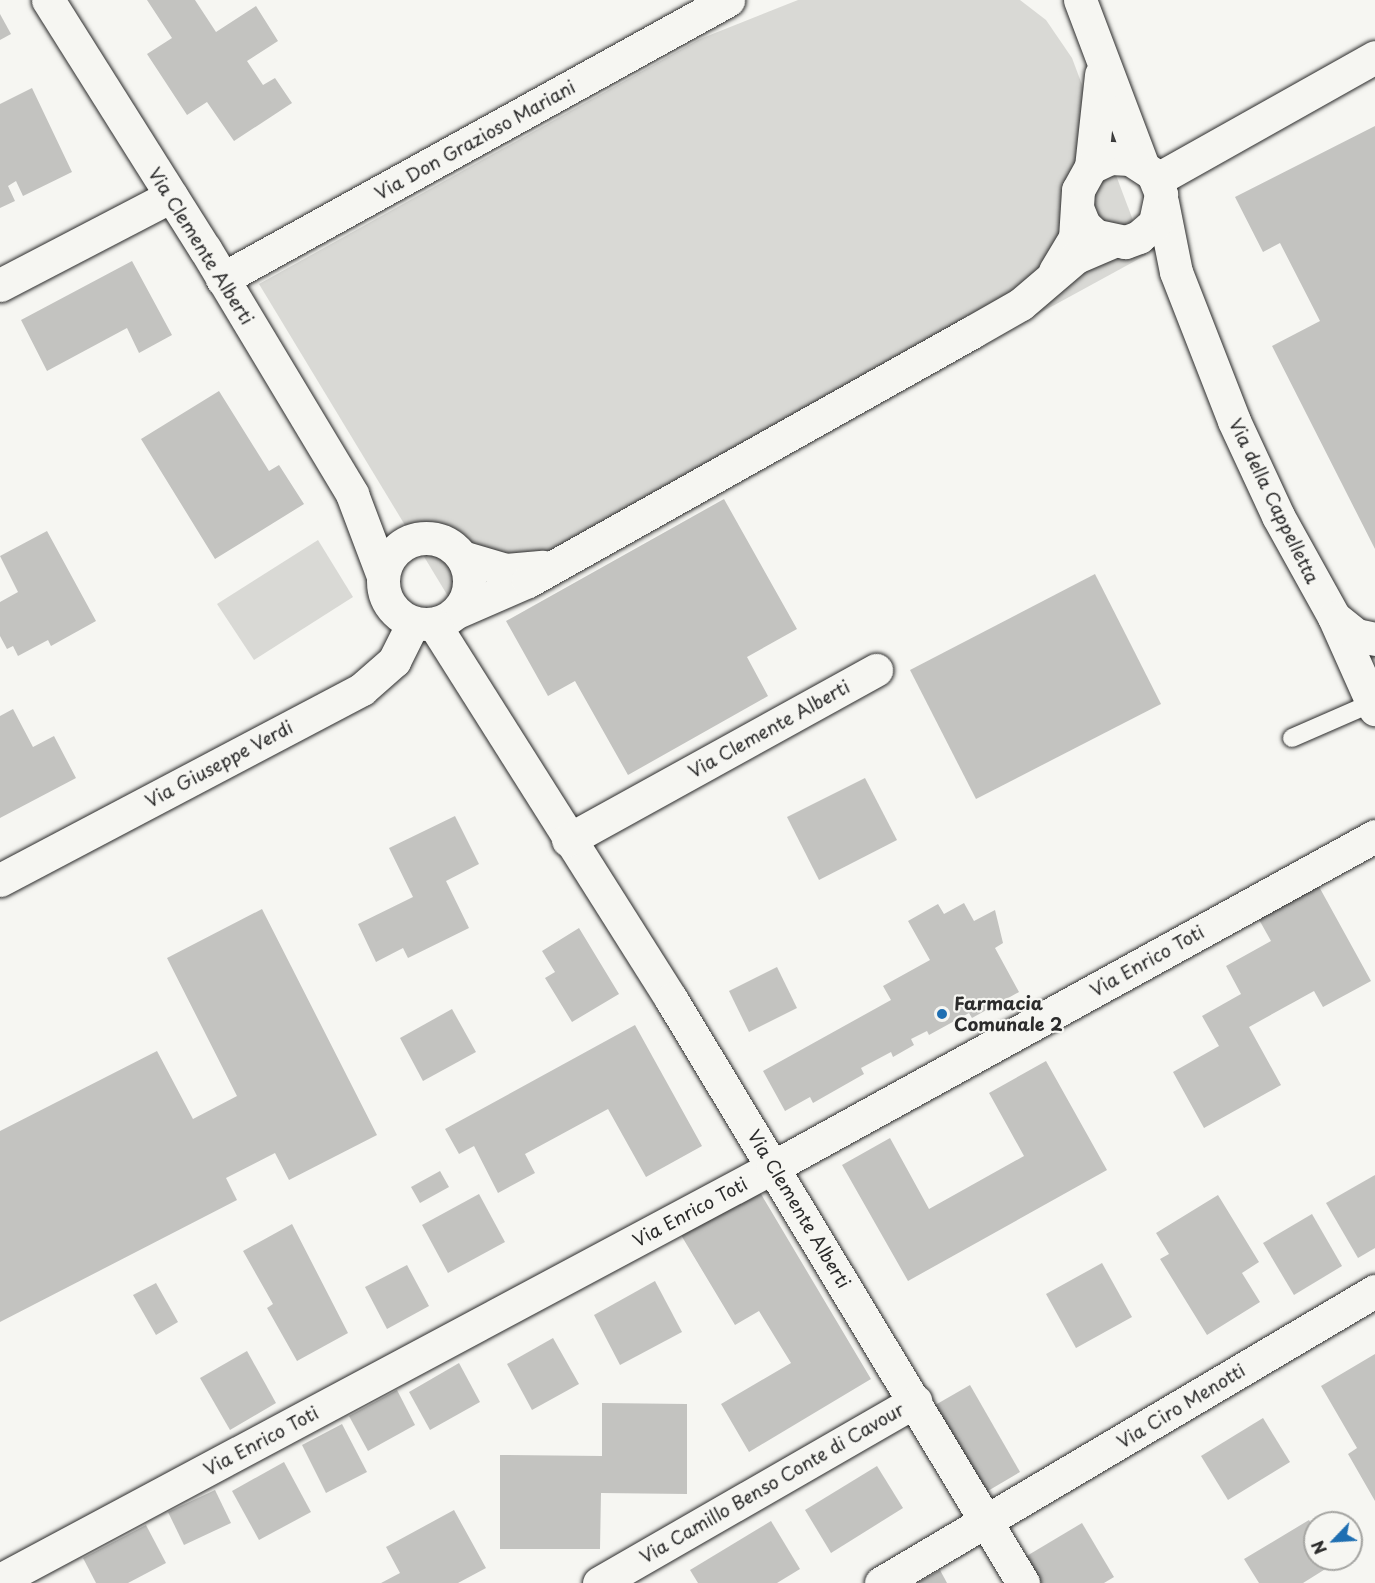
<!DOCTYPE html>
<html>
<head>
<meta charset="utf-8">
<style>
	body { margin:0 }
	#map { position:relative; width:1375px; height:1583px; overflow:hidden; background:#f6f6f2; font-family:"Playpen Sans",sans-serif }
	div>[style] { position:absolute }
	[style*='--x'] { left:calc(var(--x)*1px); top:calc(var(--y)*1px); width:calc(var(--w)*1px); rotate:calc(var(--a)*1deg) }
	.green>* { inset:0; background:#d9d9d5 }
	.building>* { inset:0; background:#c3c3c0 }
	.roads { filter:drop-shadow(0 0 2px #2b2b2b) drop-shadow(0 0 2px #2b2b2b) }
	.service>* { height:18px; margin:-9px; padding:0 9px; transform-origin:9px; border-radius:9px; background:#f6f6f2 }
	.minor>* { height:33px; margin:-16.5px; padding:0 16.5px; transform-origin:16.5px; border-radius:16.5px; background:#f6f6f2 }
	.minor>.ring { margin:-16.5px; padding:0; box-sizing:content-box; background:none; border:33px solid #f6f6f2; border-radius:50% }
	.dots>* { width:16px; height:16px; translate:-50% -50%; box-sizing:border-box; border:3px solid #f6f6f2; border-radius:50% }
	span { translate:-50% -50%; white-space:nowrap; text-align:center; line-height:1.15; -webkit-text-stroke:4.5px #f6f6f2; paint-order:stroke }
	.street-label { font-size:18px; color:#2b2b2b }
	.poi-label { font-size:18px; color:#2b2b2b; font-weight:700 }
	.left { translate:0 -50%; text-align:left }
	.north { position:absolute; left:1303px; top:1511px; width:60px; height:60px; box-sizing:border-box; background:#f6f6f2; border:2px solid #a5a5a2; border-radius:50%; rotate:245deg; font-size:16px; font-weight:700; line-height:24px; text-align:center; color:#2b2b2b }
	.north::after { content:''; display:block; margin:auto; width:21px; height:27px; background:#1f6fb2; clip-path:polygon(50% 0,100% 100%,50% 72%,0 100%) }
</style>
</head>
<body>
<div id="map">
	<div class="green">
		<div style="clip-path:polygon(798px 0,1020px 0,1046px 20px,1072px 58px,1146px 255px,466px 626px,259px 284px,700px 39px)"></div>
		<div style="clip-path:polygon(318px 540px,353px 597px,254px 660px,217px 604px)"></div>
	</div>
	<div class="building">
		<div style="clip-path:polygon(147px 0,195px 0,216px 32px,256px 6px,278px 41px,247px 61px,263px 85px,275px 78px,292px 103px,234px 141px,207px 102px,187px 115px,147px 54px,172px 38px)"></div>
		<div style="clip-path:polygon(0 14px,11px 34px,0 40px)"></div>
		<div style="clip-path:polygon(32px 88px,72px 172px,23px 196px,16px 181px,8px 186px,15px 201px,0 208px,0 104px)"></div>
		<div style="clip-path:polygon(1375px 126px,1375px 549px,1272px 346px,1320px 321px,1280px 243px,1263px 252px,1235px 197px)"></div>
		<div style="clip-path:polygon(132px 261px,172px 335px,139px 353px,127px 328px,47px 371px,21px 320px)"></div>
		<div style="clip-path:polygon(219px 391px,269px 471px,279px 465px,304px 504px,215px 559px,141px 439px)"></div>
		<div style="clip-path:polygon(724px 499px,797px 629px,747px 657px,768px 696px,628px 775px,575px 681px,548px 696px,506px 621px)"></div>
		<div style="clip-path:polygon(47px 531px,96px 621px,51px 646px,48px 640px,18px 656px,13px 646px,7px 649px,0 636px,0 602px,18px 592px,0 556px)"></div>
		<div style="clip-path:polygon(1095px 574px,1161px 704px,976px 799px,910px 670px)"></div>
		<div style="clip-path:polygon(13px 709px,33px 747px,54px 736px,76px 778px,0 818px,0 716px)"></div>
		<div style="clip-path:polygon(865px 778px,897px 840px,819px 880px,787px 817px)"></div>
		<div style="clip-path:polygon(455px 816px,479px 864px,446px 881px,469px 928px,408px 958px,403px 948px,376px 962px,358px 924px,413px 897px,389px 848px)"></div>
		<div style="clip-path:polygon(1317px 883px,1371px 981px,1323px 1007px,1314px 991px,1249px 1027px,1281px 1085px,1204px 1128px,1173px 1072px,1219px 1046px,1202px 1016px,1241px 994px,1226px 966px,1271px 941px,1257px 916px)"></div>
		<div style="clip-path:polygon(964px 903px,974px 921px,995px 910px,1003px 943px,995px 948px,1019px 992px,972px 1018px,969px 1013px,929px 1035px,927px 1031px,911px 1039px,914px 1045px,893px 1057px,891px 1052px,861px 1068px,864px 1074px,813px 1103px,810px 1097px,785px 1111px,763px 1071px,891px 1000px,883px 986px,930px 960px,908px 921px,938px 904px,944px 914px)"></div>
		<div style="clip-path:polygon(262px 909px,377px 1135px,289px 1180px,275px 1153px,226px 1178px,237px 1200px,0 1322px,0 1131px,157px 1051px,193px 1119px,237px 1096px,167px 958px)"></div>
		<div style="clip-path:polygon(579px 928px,619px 994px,572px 1022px,545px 978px,555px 972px,542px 951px)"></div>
		<div style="clip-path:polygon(777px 967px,797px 1008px,749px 1032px,729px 991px)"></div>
		<div style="clip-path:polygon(452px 1009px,476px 1052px,423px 1081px,400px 1038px)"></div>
		<div style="clip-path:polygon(635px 1025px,702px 1146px,646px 1177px,608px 1109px,525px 1154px,535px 1173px,498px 1193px,474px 1146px,459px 1154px,445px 1129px)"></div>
		<div style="clip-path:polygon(1046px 1061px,1107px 1170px,908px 1281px,842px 1165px,890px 1138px,929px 1209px,1024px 1156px,989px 1093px)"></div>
		<div style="clip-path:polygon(440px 1171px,449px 1187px,420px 1203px,411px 1187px)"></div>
		<div style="clip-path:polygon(1375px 1175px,1375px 1248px,1358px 1258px,1326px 1203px)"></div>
		<div style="clip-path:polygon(758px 1189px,871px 1379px,749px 1452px,721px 1404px,791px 1363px,759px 1311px,735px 1325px,681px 1235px)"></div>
		<div style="clip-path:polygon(479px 1194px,505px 1242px,448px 1273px,422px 1225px)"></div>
		<div style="clip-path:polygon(1218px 1195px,1259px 1262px,1242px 1273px,1260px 1302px,1207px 1335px,1160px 1259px,1169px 1254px,1156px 1233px)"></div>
		<div style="clip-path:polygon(1312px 1214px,1342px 1266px,1294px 1295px,1263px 1243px)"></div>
		<div style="clip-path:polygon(292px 1224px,348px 1333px,297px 1361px,267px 1308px,273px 1304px,243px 1251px)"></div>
		<div style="clip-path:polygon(1102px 1263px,1132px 1317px,1076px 1348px,1046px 1294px)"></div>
		<div style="clip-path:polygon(407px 1265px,429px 1306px,387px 1329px,365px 1287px)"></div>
		<div style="clip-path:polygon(655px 1281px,682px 1332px,620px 1365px,594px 1315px)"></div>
		<div style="clip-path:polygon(156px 1283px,178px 1322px,156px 1335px,133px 1295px)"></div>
		<div style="clip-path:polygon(553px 1338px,579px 1384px,532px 1410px,507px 1364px)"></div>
		<div style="clip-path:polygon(247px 1351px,276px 1403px,230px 1430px,200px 1378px)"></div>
		<div style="clip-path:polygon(1375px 1354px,1375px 1501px,1348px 1454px,1357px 1448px,1321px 1386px)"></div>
		<div style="clip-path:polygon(459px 1363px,480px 1402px,430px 1430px,409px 1392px)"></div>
		<div style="clip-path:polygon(970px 1385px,1020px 1472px,981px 1495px,930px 1408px)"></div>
		<div style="clip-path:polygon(397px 1390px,415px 1425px,368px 1451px,349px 1416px)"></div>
		<div style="clip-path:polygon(602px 1403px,687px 1404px,687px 1494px,601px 1493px,600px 1549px,500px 1549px,500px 1455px,602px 1456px)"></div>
		<div style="clip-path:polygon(1263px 1418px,1290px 1462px,1228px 1500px,1201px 1456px)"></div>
		<div style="clip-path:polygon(342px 1424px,367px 1472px,326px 1493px,302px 1445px)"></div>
		<div style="clip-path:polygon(284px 1462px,311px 1512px,259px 1540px,232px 1491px)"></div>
		<div style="clip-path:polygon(877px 1466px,903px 1508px,831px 1553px,805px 1510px)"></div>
		<div style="clip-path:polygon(215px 1490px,231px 1523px,184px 1545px,168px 1512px)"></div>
		<div style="clip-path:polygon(454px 1510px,486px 1568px,458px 1583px,381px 1583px,400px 1573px,386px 1547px)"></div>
		<div style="clip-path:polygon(1309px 1520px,1315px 1530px,1315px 1559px,1333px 1559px,1335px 1563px,1303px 1583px,1259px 1583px,1244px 1559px)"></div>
		<div style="clip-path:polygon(771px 1521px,800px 1569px,777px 1583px,698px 1583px,690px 1570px)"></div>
		<div style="clip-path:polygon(1082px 1523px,1114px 1577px,1104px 1583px,1041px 1583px,1025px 1557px)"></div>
		<div style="clip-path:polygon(146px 1525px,166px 1563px,128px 1583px,96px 1583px,83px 1558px)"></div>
		<div style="clip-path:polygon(940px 1570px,947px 1583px,917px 1583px)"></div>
	</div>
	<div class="roads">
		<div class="service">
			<div style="--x:1292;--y:738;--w:87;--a:-23.6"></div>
		</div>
		<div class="minor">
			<div style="--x:48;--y:0;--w:294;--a:57.8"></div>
			<div style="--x:205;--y:249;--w:286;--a:59"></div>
			<div style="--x:352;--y:494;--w:88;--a:69.3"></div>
			<div style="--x:1080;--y:0;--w:175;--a:69.3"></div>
			<div style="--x:1091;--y:167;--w:93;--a:-83.8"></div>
			<div style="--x:1156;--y:180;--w:251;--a:-29.3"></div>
			<div style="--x:1162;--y:202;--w:71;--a:78.7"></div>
			<div style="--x:1176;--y:272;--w:160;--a:68.7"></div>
			<div style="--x:1234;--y:421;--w:105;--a:65.1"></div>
			<div style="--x:1278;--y:516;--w:115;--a:61"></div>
			<div style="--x:1334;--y:617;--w:101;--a:66"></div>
			<div style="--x:1055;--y:271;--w:39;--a:-59"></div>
			<div style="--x:1075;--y:238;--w:48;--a:-86.4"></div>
			<div style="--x:1078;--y:190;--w:26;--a:-61"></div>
			<div style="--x:1091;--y:167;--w:21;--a:-25"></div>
			<div style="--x:1110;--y:158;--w:20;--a:3"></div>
			<div style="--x:1130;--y:159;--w:27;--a:33"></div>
			<div style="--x:1153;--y:174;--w:22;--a:68"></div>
			<div style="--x:1161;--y:194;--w:30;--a:102"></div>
			<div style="--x:1155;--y:223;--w:21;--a:139"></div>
			<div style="--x:1139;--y:237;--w:15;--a:160"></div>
			<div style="--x:1125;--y:242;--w:30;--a:-168"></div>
			<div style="--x:1096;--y:236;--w:16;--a:-137"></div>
			<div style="--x:1084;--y:225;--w:16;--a:-112"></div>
			<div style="--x:222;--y:279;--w:578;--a:-28.87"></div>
			<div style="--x:0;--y:285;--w:193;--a:-27.5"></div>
			<div class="ring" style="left:383px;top:538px;width:53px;height:53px"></div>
			<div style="--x:462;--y:557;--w:46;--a:16.5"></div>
			<div style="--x:506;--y:570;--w:37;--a:-5"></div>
			<div style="--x:457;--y:612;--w:77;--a:-23.6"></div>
			<div style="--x:528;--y:581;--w:509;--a:-29.28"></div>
			<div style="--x:972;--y:332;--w:56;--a:-29.7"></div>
			<div style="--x:1021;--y:304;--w:72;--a:-40.5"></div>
			<div style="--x:1076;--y:257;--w:38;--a:-23"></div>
			<div style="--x:1334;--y:617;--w:28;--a:39"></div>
			<div style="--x:1356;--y:635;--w:19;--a:12"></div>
			<div style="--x:434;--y:624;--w:444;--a:57.7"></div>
			<div style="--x:671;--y:999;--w:682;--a:58.92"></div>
			<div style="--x:568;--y:840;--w:352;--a:-28.9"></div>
			<div style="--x:0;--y:880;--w:409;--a:-27.8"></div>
			<div style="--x:362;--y:689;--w:43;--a:-41.2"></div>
			<div style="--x:394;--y:661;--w:42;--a:-63.4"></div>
			<div style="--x:0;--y:1580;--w:876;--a:-28.11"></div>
			<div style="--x:773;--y:1167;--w:687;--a:-28.8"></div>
			<div style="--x:599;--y:1583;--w:365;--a:-29.9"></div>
			<div style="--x:881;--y:1583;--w:574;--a:-30.59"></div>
		</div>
	</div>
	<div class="dots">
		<div style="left:942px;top:1014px;background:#1f6fb2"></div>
	</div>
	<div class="street-label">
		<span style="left:475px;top:140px;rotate:-29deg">Via Don Grazioso Mariani</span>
		<span style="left:201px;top:246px;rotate:58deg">Via Clemente Alberti</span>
		<span style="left:1274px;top:501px;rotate:64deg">Via della Cappelletta</span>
		<span style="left:769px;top:729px;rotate:-29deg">Via Clemente Alberti</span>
		<span style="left:219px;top:764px;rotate:-28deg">Via Giuseppe Verdi</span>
		<span style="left:1147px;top:961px;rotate:-29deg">Via Enrico Toti</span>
		<span style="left:799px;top:1209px;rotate:59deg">Via Clemente Alberti</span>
		<span style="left:690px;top:1212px;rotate:-28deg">Via Enrico Toti</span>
		<span style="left:1181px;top:1406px;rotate:-31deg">Via Ciro Menotti</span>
		<span style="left:261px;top:1441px;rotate:-28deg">Via Enrico Toti</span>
		<span style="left:772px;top:1483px;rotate:-30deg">Via Camillo Benso Conte di Cavour</span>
	</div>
	<div class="poi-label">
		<span class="left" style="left:954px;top:1014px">Farmacia<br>Comunale 2</span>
	</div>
	<div class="north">N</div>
</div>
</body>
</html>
